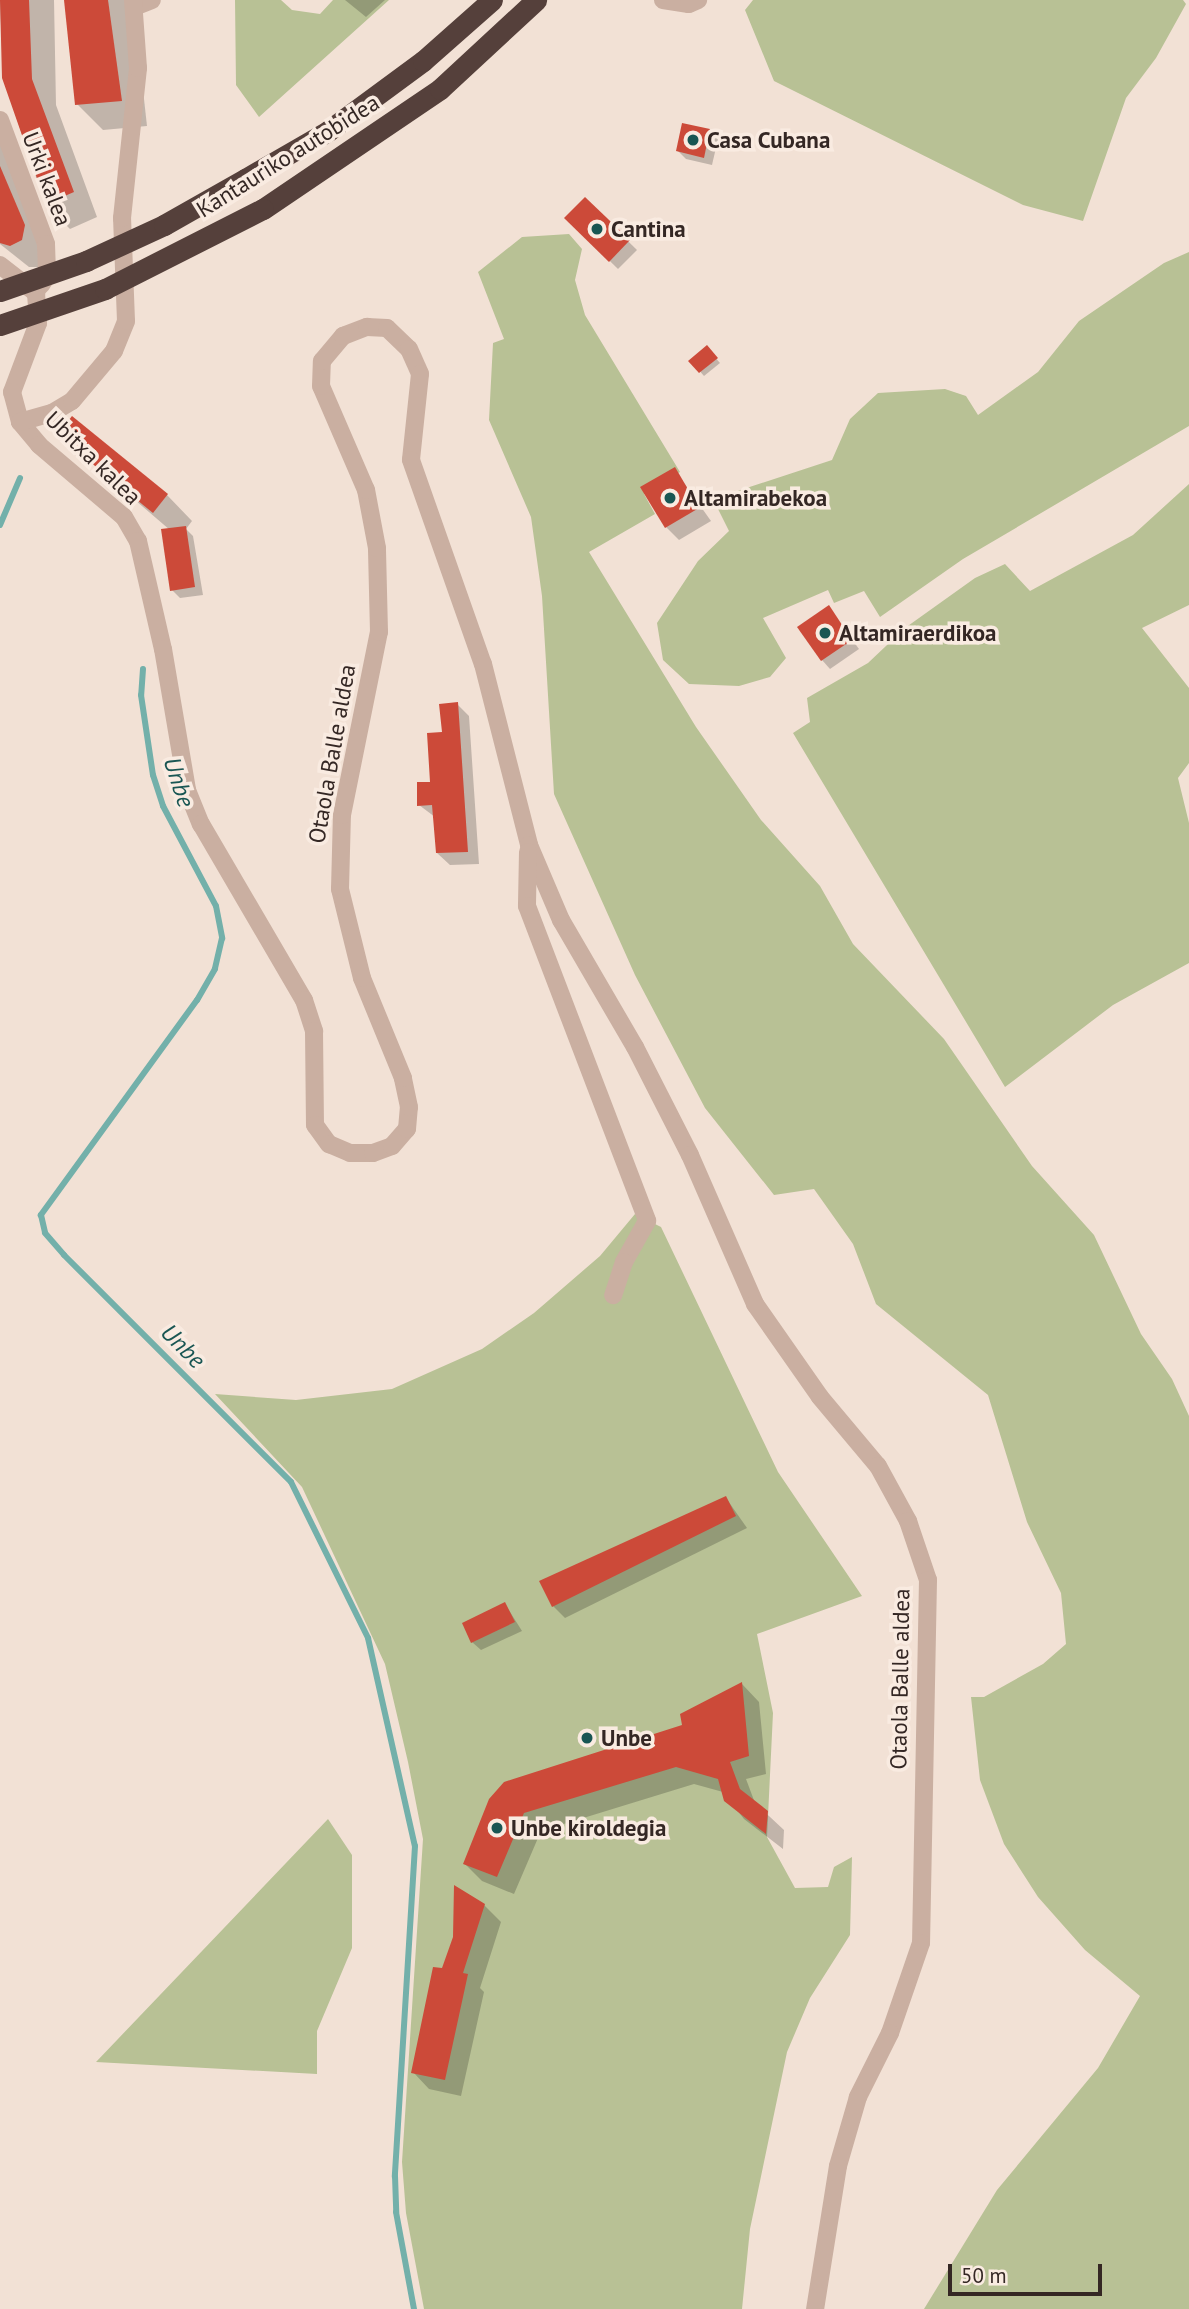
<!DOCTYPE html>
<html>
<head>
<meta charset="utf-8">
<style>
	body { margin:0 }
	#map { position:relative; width:1189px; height:2309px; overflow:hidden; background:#f2e1d5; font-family:"PT Sans",sans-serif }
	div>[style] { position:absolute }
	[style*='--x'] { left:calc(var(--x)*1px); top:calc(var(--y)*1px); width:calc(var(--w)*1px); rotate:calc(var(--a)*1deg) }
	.green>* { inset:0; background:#b8c195 }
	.shadow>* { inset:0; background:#0003 }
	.stream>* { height:6px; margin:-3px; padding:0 3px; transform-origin:3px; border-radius:3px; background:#73b0aa }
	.building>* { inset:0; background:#cc4a39 }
	.minor>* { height:18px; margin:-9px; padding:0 9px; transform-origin:9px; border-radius:9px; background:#caafa1 }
	.highway>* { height:21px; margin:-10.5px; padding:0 10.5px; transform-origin:10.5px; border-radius:10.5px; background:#55403b }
	.highway-bridge>* { height:21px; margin:-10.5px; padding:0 10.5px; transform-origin:10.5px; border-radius:10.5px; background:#55403b }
	.dots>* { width:19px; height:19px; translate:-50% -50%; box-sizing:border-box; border:4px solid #f9ebe1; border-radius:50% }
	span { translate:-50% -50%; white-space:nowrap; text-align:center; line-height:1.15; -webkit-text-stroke:7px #f9ebe1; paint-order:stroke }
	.poi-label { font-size:23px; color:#342724; font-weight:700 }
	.left { translate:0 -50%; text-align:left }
	.street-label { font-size:23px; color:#342724 }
	.water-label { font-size:24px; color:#195653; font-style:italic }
	.scale { position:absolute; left:948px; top:2264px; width:154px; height:32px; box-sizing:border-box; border:4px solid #342724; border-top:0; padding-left:9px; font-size:21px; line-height:24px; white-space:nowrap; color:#342724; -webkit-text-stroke:5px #f9ebe1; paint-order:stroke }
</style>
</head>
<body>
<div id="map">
	<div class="green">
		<div style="clip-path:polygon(235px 0,281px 0,292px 10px,320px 14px,333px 0,389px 0,259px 117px,236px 85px)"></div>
		<div style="clip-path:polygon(753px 0,1183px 0,1186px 4px,1156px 58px,1126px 98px,1083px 221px,1023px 205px,774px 81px,745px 10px)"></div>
		<div style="clip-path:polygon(569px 234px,582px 249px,575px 280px,585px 315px,680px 472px,644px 494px,655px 514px,589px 552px,696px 727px,761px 820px,820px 886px,853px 944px,944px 1039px,1032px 1166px,1094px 1235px,1141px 1334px,1172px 1379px,1189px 1416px,1189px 2309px,924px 2309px,997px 2190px,1098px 2068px,1140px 1996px,1085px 1950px,1038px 1897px,1004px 1844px,980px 1780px,971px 1697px,984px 1697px,1043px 1664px,1066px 1644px,1061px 1593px,1027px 1522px,988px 1395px,876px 1304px,853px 1244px,814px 1189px,774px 1195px,705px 1108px,635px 975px,554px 794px,542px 596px,531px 517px,489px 420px,493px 343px,504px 339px,478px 272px,522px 237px)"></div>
		<div style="clip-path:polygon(1189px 252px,1189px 426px,963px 559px,880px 617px,864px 591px,834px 603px,828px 590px,763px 618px,786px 658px,770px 677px,739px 686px,689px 684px,663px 660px,657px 623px,698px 561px,729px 531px,713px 499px,832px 460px,850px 419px,878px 393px,945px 389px,966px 396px,978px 415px,1038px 372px,1079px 321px,1164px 263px)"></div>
		<div style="clip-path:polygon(1189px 484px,1189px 605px,1142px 628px,1189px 688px,1189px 763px,1178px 778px,1189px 823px,1189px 963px,1113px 1005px,1005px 1087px,793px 733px,810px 722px,807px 698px,868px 663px,905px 628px,975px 578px,1005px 564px,1030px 591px,1133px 535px)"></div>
		<div style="clip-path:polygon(635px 1214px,661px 1227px,778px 1472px,862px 1596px,757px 1634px,773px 1713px,767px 1837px,795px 1888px,828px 1887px,834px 1867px,852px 1857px,850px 1935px,810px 1998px,787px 2052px,750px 2229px,742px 2309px,424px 2309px,406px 2213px,402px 2162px,423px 1839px,408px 1762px,385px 1664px,302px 1487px,215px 1394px,296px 1400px,392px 1389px,482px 1349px,534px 1313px,600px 1256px)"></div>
		<div style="clip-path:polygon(328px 1819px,352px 1855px,352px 1948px,317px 2031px,317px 2074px,96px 2062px)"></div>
	</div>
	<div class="shadow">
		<div style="clip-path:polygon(0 0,54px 0,56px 105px,97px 217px,70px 229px,45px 204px,3px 77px)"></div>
		<div style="clip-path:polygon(65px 0,133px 0,147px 126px,103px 130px,77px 104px)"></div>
		<div style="clip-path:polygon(345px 0,385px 0,366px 17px)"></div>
		<div style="clip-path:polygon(710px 131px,718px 139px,712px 165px,686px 159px,678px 151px)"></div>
		<div style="clip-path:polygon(0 138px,28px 189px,43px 267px,29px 267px,0 244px)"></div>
		<div style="clip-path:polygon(585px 199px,637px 250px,618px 269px,566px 218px)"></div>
		<div style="clip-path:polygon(707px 348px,720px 363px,704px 376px,691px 361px)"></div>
		<div style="clip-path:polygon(59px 435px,167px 495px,192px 521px,186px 529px,193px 536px,203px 595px,180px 598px,172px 590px,170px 530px)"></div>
		<div style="clip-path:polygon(674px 469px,711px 521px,679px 540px,666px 527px)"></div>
		<div style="clip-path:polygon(828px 607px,859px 649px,830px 669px,822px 660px)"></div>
		<div style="clip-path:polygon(457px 704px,469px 716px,479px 864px,450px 865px,437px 853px,435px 817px,419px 805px,432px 783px,444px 734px)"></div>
		<div style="clip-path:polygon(726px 1498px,747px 1528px,565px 1618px,553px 1606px)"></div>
		<div style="clip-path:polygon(505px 1604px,522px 1631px,481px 1650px,472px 1642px)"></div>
		<div style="clip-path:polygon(742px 1684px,759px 1702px,766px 1774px,746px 1779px,755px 1803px,784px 1830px,783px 1849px,744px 1819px,723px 1792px,694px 1784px,541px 1831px,514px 1894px,482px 1881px,465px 1864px,490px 1800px,685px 1726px)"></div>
		<div style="clip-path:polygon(484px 1905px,501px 1922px,480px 1988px,484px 1992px,461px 2096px,429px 2089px,413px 2072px,443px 1970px)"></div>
	</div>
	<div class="stream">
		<div style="--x:0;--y:525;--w:51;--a:-66.9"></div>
		<div style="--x:143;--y:669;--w:26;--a:94"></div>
		<div style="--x:141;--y:695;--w:81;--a:81.5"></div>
		<div style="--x:153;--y:775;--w:33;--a:72"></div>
		<div style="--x:163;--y:806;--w:113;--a:62.1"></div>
		<div style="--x:216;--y:906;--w:33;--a:79"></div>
		<div style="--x:222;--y:938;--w:32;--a:103"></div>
		<div style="--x:215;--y:969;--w:36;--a:120"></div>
		<div style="--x:197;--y:1000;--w:266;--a:126"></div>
		<div style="--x:41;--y:1215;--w:18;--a:77"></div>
		<div style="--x:45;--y:1233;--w:29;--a:49"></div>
		<div style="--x:64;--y:1255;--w:321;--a:45"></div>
		<div style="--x:291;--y:1482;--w:174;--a:63.7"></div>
		<div style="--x:368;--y:1638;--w:213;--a:77.3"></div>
		<div style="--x:415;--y:1846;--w:331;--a:93.5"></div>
		<div style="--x:395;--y:2176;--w:36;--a:88"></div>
		<div style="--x:396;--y:2212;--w:99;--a:79.5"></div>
	</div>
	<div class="building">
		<div style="clip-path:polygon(0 0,29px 0,32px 79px,74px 192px,46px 204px,2px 78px)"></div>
		<div style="clip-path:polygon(64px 0,108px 0,122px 101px,75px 105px)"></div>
		<div style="clip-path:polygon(682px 123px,710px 129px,704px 158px,676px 151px)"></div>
		<div style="clip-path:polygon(0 166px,25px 225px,22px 240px,10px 246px,0 243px)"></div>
		<div style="clip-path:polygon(585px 197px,630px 240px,609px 262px,564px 218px)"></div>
		<div style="clip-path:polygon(707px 345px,718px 358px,699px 373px,688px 361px)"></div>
		<div style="clip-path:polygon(72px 416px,168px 494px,153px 513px,57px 435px)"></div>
		<div style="clip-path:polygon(675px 467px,699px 508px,665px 528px,640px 487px)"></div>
		<div style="clip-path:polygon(186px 526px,195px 587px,170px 591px,161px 529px)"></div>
		<div style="clip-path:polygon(829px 605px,852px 640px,821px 661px,797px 627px)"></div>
		<div style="clip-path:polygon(458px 702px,468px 852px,436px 853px,432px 805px,417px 806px,417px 782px,430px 782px,427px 733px,442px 732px,439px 704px)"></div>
		<div style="clip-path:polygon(726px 1496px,736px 1516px,552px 1607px,539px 1581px)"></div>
		<div style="clip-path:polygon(505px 1602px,515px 1622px,471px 1643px,462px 1623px)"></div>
		<div style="clip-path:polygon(742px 1682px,749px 1756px,730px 1762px,740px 1789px,768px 1811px,766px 1834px,724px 1801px,718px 1779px,676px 1767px,524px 1813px,497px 1877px,463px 1864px,489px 1799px,504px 1782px,682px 1725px,680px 1714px)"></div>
		<div style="clip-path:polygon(454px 1885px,485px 1904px,463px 1973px,468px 1974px,445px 2080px,411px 2073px,433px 1967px,442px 1968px,453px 1937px)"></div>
	</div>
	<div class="minor">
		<div style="--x:663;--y:0;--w:26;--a:9"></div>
		<div style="--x:689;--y:4;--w:10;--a:-24"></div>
		<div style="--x:134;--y:7;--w:19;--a:-21"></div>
		<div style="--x:0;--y:120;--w:132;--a:69.6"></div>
		<div style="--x:46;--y:244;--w:32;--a:88"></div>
		<div style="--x:47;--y:276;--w:11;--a:124"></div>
		<div style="--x:0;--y:265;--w:46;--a:37.9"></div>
		<div style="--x:36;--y:293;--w:30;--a:86"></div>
		<div style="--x:38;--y:323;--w:74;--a:110.6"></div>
		<div style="--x:12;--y:392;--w:31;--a:75"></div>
		<div style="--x:20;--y:422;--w:30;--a:50"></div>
		<div style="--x:39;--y:445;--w:111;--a:40.3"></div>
		<div style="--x:124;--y:517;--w:28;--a:60"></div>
		<div style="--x:138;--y:541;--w:111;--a:77"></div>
		<div style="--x:163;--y:649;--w:143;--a:80.3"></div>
		<div style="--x:187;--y:790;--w:37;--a:68"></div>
		<div style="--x:201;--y:824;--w:204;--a:59.7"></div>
		<div style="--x:304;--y:1000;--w:33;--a:72"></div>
		<div style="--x:314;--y:1031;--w:94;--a:89.4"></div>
		<div style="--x:315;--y:1125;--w:24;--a:54"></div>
		<div style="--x:329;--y:1144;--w:23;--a:23"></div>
		<div style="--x:350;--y:1153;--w:23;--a:0"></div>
		<div style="--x:373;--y:1153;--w:20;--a:-20"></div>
		<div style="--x:392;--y:1146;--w:23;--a:-49"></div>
		<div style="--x:407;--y:1129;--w:22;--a:-85"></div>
		<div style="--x:409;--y:1107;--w:30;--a:-102"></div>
		<div style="--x:403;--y:1078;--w:108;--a:-112.3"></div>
		<div style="--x:362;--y:978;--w:92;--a:-103.9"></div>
		<div style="--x:340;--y:889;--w:74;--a:-88.5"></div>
		<div style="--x:342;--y:815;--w:187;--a:-78.6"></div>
		<div style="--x:379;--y:632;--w:84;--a:-91.4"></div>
		<div style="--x:377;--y:548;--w:59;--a:-100.7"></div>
		<div style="--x:366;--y:490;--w:113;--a:-113.4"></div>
		<div style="--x:321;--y:386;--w:25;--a:-88"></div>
		<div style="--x:322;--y:361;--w:33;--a:-50"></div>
		<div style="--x:343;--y:336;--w:26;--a:-21"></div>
		<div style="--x:367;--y:327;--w:20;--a:3"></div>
		<div style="--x:387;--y:328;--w:30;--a:44"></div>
		<div style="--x:409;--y:349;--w:27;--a:66"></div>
		<div style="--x:420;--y:374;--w:86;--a:96"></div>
		<div style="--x:411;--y:460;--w:216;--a:70.6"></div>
		<div style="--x:483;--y:664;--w:187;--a:75.7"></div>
		<div style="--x:529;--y:845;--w:82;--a:66.9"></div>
		<div style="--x:561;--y:920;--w:147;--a:59.8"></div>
		<div style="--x:635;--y:1047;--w:121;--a:63"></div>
		<div style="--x:690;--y:1155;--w:163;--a:66.4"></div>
		<div style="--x:755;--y:1304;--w:113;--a:55"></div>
		<div style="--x:820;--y:1397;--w:90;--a:50"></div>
		<div style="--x:878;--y:1466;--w:63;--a:61.4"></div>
		<div style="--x:908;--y:1521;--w:62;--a:71.3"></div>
		<div style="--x:928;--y:1580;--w:363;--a:91.1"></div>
		<div style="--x:921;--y:1943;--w:95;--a:109"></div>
		<div style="--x:890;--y:2033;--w:72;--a:116.6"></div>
		<div style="--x:858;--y:2097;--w:72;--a:106.2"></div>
		<div style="--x:838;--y:2166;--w:145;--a:99.1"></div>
		<div style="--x:20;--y:422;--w:33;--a:-16"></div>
		<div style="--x:52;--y:413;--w:23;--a:-31"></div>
		<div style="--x:72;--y:401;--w:65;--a:-50"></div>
		<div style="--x:114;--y:351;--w:32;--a:-68"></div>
		<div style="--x:126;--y:321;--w:103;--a:-92.2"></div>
		<div style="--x:122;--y:218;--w:151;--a:-83.9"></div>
		<div style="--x:138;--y:68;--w:68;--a:-94.2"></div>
		<div style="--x:528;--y:852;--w:54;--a:91.1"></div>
		<div style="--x:527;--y:906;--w:337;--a:69.1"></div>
		<div style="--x:647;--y:1221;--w:47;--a:119.3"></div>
		<div style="--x:624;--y:1262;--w:35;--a:108"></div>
	</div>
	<div class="highway">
		<div style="--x:245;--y:179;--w:96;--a:-30"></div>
		<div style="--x:328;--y:131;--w:118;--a:-36.4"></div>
		<div style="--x:423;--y:61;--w:92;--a:-41.5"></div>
		<div style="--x:263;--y:209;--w:214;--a:-34.1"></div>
		<div style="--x:440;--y:89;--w:131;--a:-42.8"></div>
	</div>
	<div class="highway-bridge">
		<div style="--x:0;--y:291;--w:91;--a:-19.2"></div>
		<div style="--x:86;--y:261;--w:86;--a:-24.8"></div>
		<div style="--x:164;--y:225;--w:93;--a:-29.6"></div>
		<div style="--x:0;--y:325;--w:111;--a:-18.9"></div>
		<div style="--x:105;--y:289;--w:177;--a:-26.9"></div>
	</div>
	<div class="dots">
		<div style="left:693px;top:140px;background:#195653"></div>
		<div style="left:597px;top:229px;background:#195653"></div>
		<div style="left:670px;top:498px;background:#195653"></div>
		<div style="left:825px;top:633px;background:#195653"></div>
		<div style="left:587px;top:1738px;background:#195653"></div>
		<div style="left:497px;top:1828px;background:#195653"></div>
	</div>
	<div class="poi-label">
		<span class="left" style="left:707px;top:140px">Casa Cubana</span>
		<span class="left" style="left:611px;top:229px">Cantina</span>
		<span class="left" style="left:684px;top:498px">Altamirabekoa</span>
		<span class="left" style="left:839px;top:633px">Altamiraerdikoa</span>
		<span class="left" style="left:601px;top:1738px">Unbe</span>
		<span class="left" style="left:511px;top:1828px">Unbe kiroldegia</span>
	</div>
	<div class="street-label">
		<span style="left:288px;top:156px;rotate:-32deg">Kantauriko autobidea</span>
		<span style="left:47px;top:179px;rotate:69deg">Urki kalea</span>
		<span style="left:93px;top:458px;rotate:44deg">Ubitxa kalea</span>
		<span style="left:332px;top:754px;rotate:-80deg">Otaola Balle aldea</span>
		<span style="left:900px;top:1679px;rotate:-89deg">Otaola Balle aldea</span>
	</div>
	<div class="water-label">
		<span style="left:179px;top:782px;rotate:72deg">Unbe</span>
		<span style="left:183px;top:1346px;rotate:45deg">Unbe</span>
	</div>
	<div class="scale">50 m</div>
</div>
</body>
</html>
